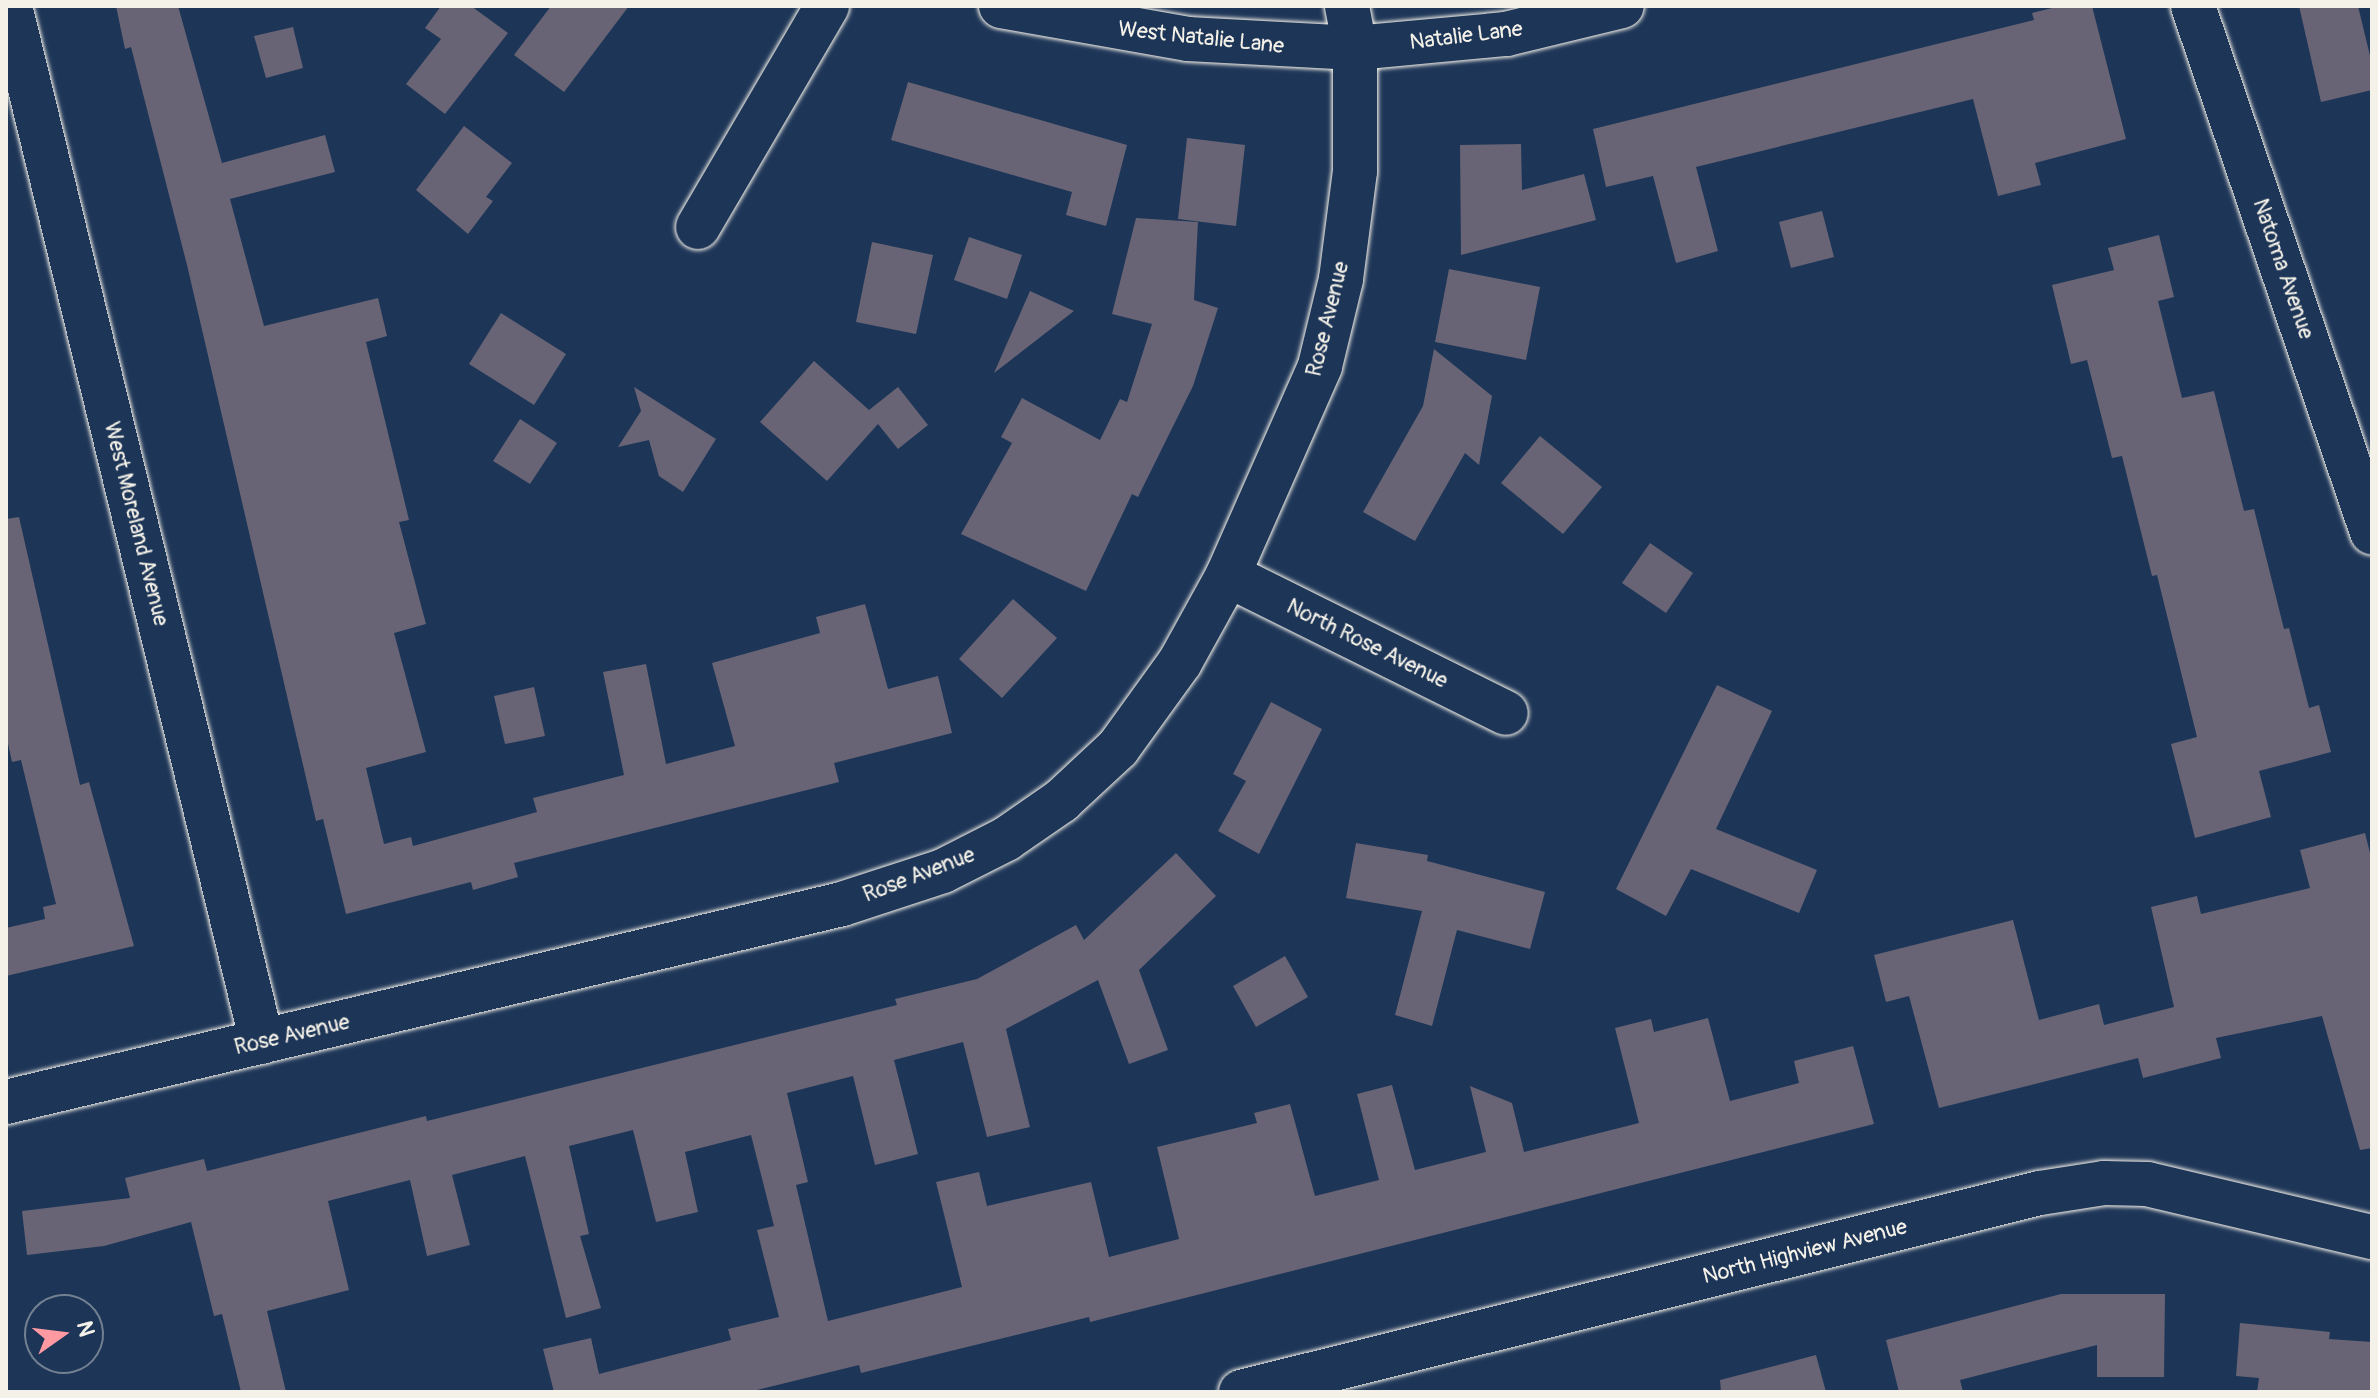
<!DOCTYPE html>
<html>
<head>
<meta charset="utf-8">
<style>
	body { margin:0 }
	#map { position:relative; width:2378px; height:1398px; overflow:hidden; background:#1d3557; font-family:Pangolin,sans-serif }
	div>[style] { position:absolute }
	[style*='--x'] { left:calc(var(--x)*1px); top:calc(var(--y)*1px); width:calc(var(--w)*1px); rotate:calc(var(--a)*1deg) }
	.building>* { inset:0; background:#686475 }
	.roads { filter:drop-shadow(0 0 2px #f4f1e8) drop-shadow(0 0 2px #f4f1e8) }
	.minor>* { height:44px; margin:-22px; padding:0 22px; transform-origin:22px; border-radius:22px; background:#1d3557 }
	span { translate:-50% -50%; white-space:nowrap; text-align:center; line-height:1.15; -webkit-text-stroke:6px #1d3557; paint-order:stroke }
	.street-label { font-size:22px; color:#f4f1e8 }
	.frame { position:absolute; inset:0; border:8px solid #f4f1e8; pointer-events:none }
	.north { position:absolute; left:24px; top:1294px; width:80px; height:80px; box-sizing:border-box; background:#1d3557; border:2px solid #738091; border-radius:50%; rotate:76deg; font-size:22px; font-weight:700; line-height:32px; text-align:center; color:#f4f1e8 }
	.north::after { content:''; display:block; margin:auto; width:28px; height:36px; background:#ff9aa2; clip-path:polygon(50% 0,100% 100%,50% 72%,0 100%) }
</style>
</head>
<body>
<div id="map">
	<div class="building">
		<div style="clip-path:polygon(116px 6px,178px 6px,222px 163px,325px 135px,335px 172px,230px 199px,264px 326px,378px 298px,387px 336px,366px 342px,409px 520px,399px 522px,426px 624px,394px 633px,426px 752px,366px 768px,384px 844px,411px 837px,413px 846px,537px 812px,533px 798px,624px 775px,603px 672px,646px 664px,666px 764px,735px 746px,712px 663px,820px 633px,816px 617px,865px 604px,888px 689px,938px 676px,952px 733px,834px 763px,839px 782px,514px 863px,518px 877px,473px 890px,471px 882px,346px 914px,323px 819px,316px 821px,187px 265px,131px 47px,125px 49px)"></div>
		<div style="clip-path:polygon(441px 6px,471px 6px,508px 33px,445px 114px,406px 84px,441px 39px,425px 28px)"></div>
		<div style="clip-path:polygon(551px 6px,629px 6px,564px 92px,514px 55px)"></div>
		<div style="clip-path:polygon(2060px 6px,2092px 6px,2126px 139px,2035px 163px,2041px 185px,1998px 196px,1973px 99px,1696px 167px,1718px 251px,1676px 263px,1653px 176px,1606px 187px,1593px 129px,2034px 20px,2032px 13px)"></div>
		<div style="clip-path:polygon(2299px 6px,2358px 6px,2372px 64px,2372px 90px,2321px 102px)"></div>
		<div style="clip-path:polygon(293px 27px,303px 68px,266px 78px,254px 36px)"></div>
		<div style="clip-path:polygon(908px 82px,1127px 145px,1106px 226px,1066px 215px,1072px 192px,891px 140px)"></div>
		<div style="clip-path:polygon(464px 126px,512px 163px,486px 197px,493px 201px,468px 234px,416px 190px)"></div>
		<div style="clip-path:polygon(1187px 138px,1245px 145px,1236px 226px,1178px 219px)"></div>
		<div style="clip-path:polygon(1521px 144px,1522px 190px,1584px 174px,1596px 220px,1461px 255px,1460px 145px)"></div>
		<div style="clip-path:polygon(1822px 211px,1834px 257px,1791px 268px,1779px 222px)"></div>
		<div style="clip-path:polygon(1136px 218px,1198px 222px,1194px 300px,1218px 308px,1193px 386px,1138px 497px,1132px 494px,1086px 591px,961px 534px,1012px 443px,1001px 437px,1022px 398px,1100px 440px,1120px 399px,1127px 402px,1152px 324px,1112px 314px)"></div>
		<div style="clip-path:polygon(2159px 235px,2174px 297px,2158px 301px,2182px 398px,2214px 391px,2244px 511px,2254px 509px,2284px 629px,2289px 628px,2309px 708px,2319px 705px,2331px 752px,2259px 771px,2271px 817px,2195px 838px,2171px 744px,2197px 737px,2157px 575px,2152px 576px,2122px 456px,2112px 458px,2087px 360px,2071px 364px,2052px 285px,2114px 270px,2108px 248px)"></div>
		<div style="clip-path:polygon(969px 237px,1022px 255px,1007px 299px,954px 280px)"></div>
		<div style="clip-path:polygon(872px 242px,933px 255px,916px 334px,856px 322px)"></div>
		<div style="clip-path:polygon(1449px 269px,1540px 287px,1526px 360px,1435px 342px)"></div>
		<div style="clip-path:polygon(1030px 291px,1074px 311px,994px 373px)"></div>
		<div style="clip-path:polygon(501px 313px,566px 354px,534px 405px,469px 364px)"></div>
		<div style="clip-path:polygon(1434px 349px,1492px 396px,1479px 465px,1465px 453px,1415px 541px,1363px 512px,1423px 406px)"></div>
		<div style="clip-path:polygon(814px 361px,869px 410px,898px 387px,928px 425px,898px 449px,878px 424px,827px 481px,760px 422px)"></div>
		<div style="clip-path:polygon(634px 387px,716px 439px,683px 492px,659px 476px,649px 440px,618px 447px,641px 411px)"></div>
		<div style="clip-path:polygon(520px 419px,557px 443px,530px 484px,493px 461px)"></div>
		<div style="clip-path:polygon(1540px 436px,1602px 487px,1563px 534px,1501px 483px)"></div>
		<div style="clip-path:polygon(19px 517px,80px 785px,89px 782px,134px 946px,6px 976px,6px 928px,45px 919px,43px 907px,56px 904px,21px 760px,12px 762px,6px 734px,6px 519px)"></div>
		<div style="clip-path:polygon(1650px 543px,1693px 573px,1666px 613px,1622px 583px)"></div>
		<div style="clip-path:polygon(1013px 599px,1057px 638px,1002px 698px,959px 659px)"></div>
		<div style="clip-path:polygon(1717px 685px,1772px 711px,1716px 829px,1817px 870px,1799px 913px,1691px 869px,1666px 916px,1616px 889px)"></div>
		<div style="clip-path:polygon(534px 687px,545px 736px,505px 744px,494px 696px)"></div>
		<div style="clip-path:polygon(1271px 702px,1322px 729px,1259px 854px,1218px 831px,1246px 781px,1233px 774px)"></div>
		<div style="clip-path:polygon(2365px 833px,2372px 861px,2372px 1148px,2360px 1150px,2322px 1016px,2216px 1038px,2221px 1058px,2143px 1078px,2138px 1058px,1939px 1108px,1909px 996px,1886px 1002px,1874px 955px,2013px 920px,2039px 1020px,2099px 1004px,2104px 1025px,2174px 1007px,2151px 907px,2197px 896px,2201px 914px,2310px 888px,2300px 850px)"></div>
		<div style="clip-path:polygon(1356px 843px,1428px 855px,1427px 861px,1545px 892px,1530px 949px,1457px 930px,1432px 1026px,1395px 1015px,1422px 911px,1346px 898px)"></div>
		<div style="clip-path:polygon(1176px 853px,1216px 896px,1139px 970px,1168px 1050px,1129px 1064px,1098px 980px,1006px 1029px,1030px 1127px,987px 1137px,963px 1042px,894px 1060px,918px 1154px,875px 1165px,853px 1076px,787px 1093px,808px 1182px,796px 1185px,828px 1321px,962px 1287px,936px 1182px,979px 1172px,987px 1206px,1091px 1182px,1109px 1257px,1179px 1239px,1157px 1147px,1257px 1123px,1254px 1113px,1290px 1104px,1315px 1196px,1379px 1180px,1357px 1094px,1392px 1085px,1415px 1170px,1486px 1152px,1470px 1086px,1512px 1103px,1524px 1152px,1639px 1123px,1615px 1028px,1651px 1019px,1654px 1032px,1708px 1018px,1730px 1101px,1799px 1083px,1794px 1061px,1853px 1046px,1874px 1124px,1090px 1322px,1089px 1317px,861px 1373px,859px 1365px,749px 1392px,554px 1392px,543px 1349px,591px 1338px,599px 1374px,731px 1340px,728px 1329px,779px 1317px,757px 1230px,774px 1226px,751px 1135px,685px 1152px,698px 1212px,656px 1222px,633px 1130px,569px 1146px,589px 1234px,580px 1236px,601px 1308px,566px 1318px,525px 1156px,452px 1175px,470px 1245px,427px 1256px,410px 1180px,328px 1201px,349px 1290px,267px 1311px,286px 1392px,241px 1392px,222px 1314px,214px 1316px,191px 1222px,104px 1246px,27px 1255px,22px 1211px,130px 1198px,125px 1178px,204px 1159px,207px 1171px,426px 1116px,427px 1121px,897px 1005px,895px 999px,977px 979px,1076px 925px,1084px 940px)"></div>
		<div style="clip-path:polygon(1285px 956px,1308px 997px,1256px 1027px,1233px 986px)"></div>
		<div style="clip-path:polygon(2061px 1294px,2165px 1294px,2164px 1377px,2097px 1377px,2097px 1345px,1960px 1380px,1963px 1392px,1899px 1392px,1886px 1340px)"></div>
		<div style="clip-path:polygon(2240px 1323px,2330px 1332px,2329px 1339px,2372px 1342px,2372px 1392px,2257px 1392px,2259px 1378px,2236px 1376px)"></div>
		<div style="clip-path:polygon(1816px 1355px,1826px 1392px,1721px 1392px,1720px 1380px)"></div>
	</div>
	<div class="roads">
		<div class="minor">
			<div style="--x:10;--y:6;--w:1066;--a:76.33"></div>
			<div style="--x:1001;--y:6;--w:190;--a:10"></div>
			<div style="--x:1188;--y:39;--w:167;--a:3.1"></div>
			<div style="--x:1355;--y:48;--w:152;--a:-5.3"></div>
			<div style="--x:1506;--y:34;--w:119;--a:-13.6"></div>
			<div style="--x:2193;--y:6;--w:556;--a:71.21"></div>
			<div style="--x:698;--y:227;--w:256;--a:-59.7"></div>
			<div style="--x:1228;--y:575;--w:310;--a:26.4"></div>
			<div style="--x:6;--y:1102;--w:859;--a:-13.32"></div>
			<div style="--x:842;--y:904;--w:106;--a:-18.1"></div>
			<div style="--x:943;--y:871;--w:71;--a:-26.9"></div>
			<div style="--x:1006;--y:839;--w:67;--a:-34.6"></div>
			<div style="--x:1061;--y:801;--w:78;--a:-42.9"></div>
			<div style="--x:1118;--y:748;--w:106;--a:-54.2"></div>
			<div style="--x:1180;--y:662;--w:99;--a:-61.1"></div>
			<div style="--x:1228;--y:575;--w:228;--a:-66.2"></div>
			<div style="--x:1320;--y:366;--w:89;--a:-76.4"></div>
			<div style="--x:1341;--y:279;--w:109;--a:-82.6"></div>
			<div style="--x:1355;--y:171;--w:123;--a:-90"></div>
			<div style="--x:1355;--y:48;--w:43;--a:-100.8"></div>
			<div style="--x:1241;--y:1392;--w:823;--a:-13.99"></div>
			<div style="--x:2040;--y:1193;--w:65;--a:-8.9"></div>
			<div style="--x:2104;--y:1183;--w:43;--a:1.3"></div>
			<div style="--x:2147;--y:1184;--w:231;--a:13.3"></div>
		</div>
	</div>
	<div class="street-label">
		<span style="left:1466px;top:36px;rotate:-7deg">Natalie Lane</span>
		<span style="left:1201px;top:38px;rotate:6deg">West Natalie Lane</span>
		<span style="left:2283px;top:269px;rotate:71deg">Natoma Avenue</span>
		<span style="left:1328px;top:319px;rotate:-76deg">Rose Avenue</span>
		<span style="left:136px;top:524px;rotate:76deg">West Moreland Avenue</span>
		<span style="left:1367px;top:644px;rotate:26deg">North Rose Avenue</span>
		<span style="left:919px;top:875px;rotate:-21deg">Rose Avenue</span>
		<span style="left:292px;top:1035px;rotate:-13deg">Rose Avenue</span>
		<span style="left:1805px;top:1252px;rotate:-14deg">North Highview Avenue</span>
	</div>
	<div class="frame"></div>
	<div class="north">N</div>
</div>
</body>
</html>
